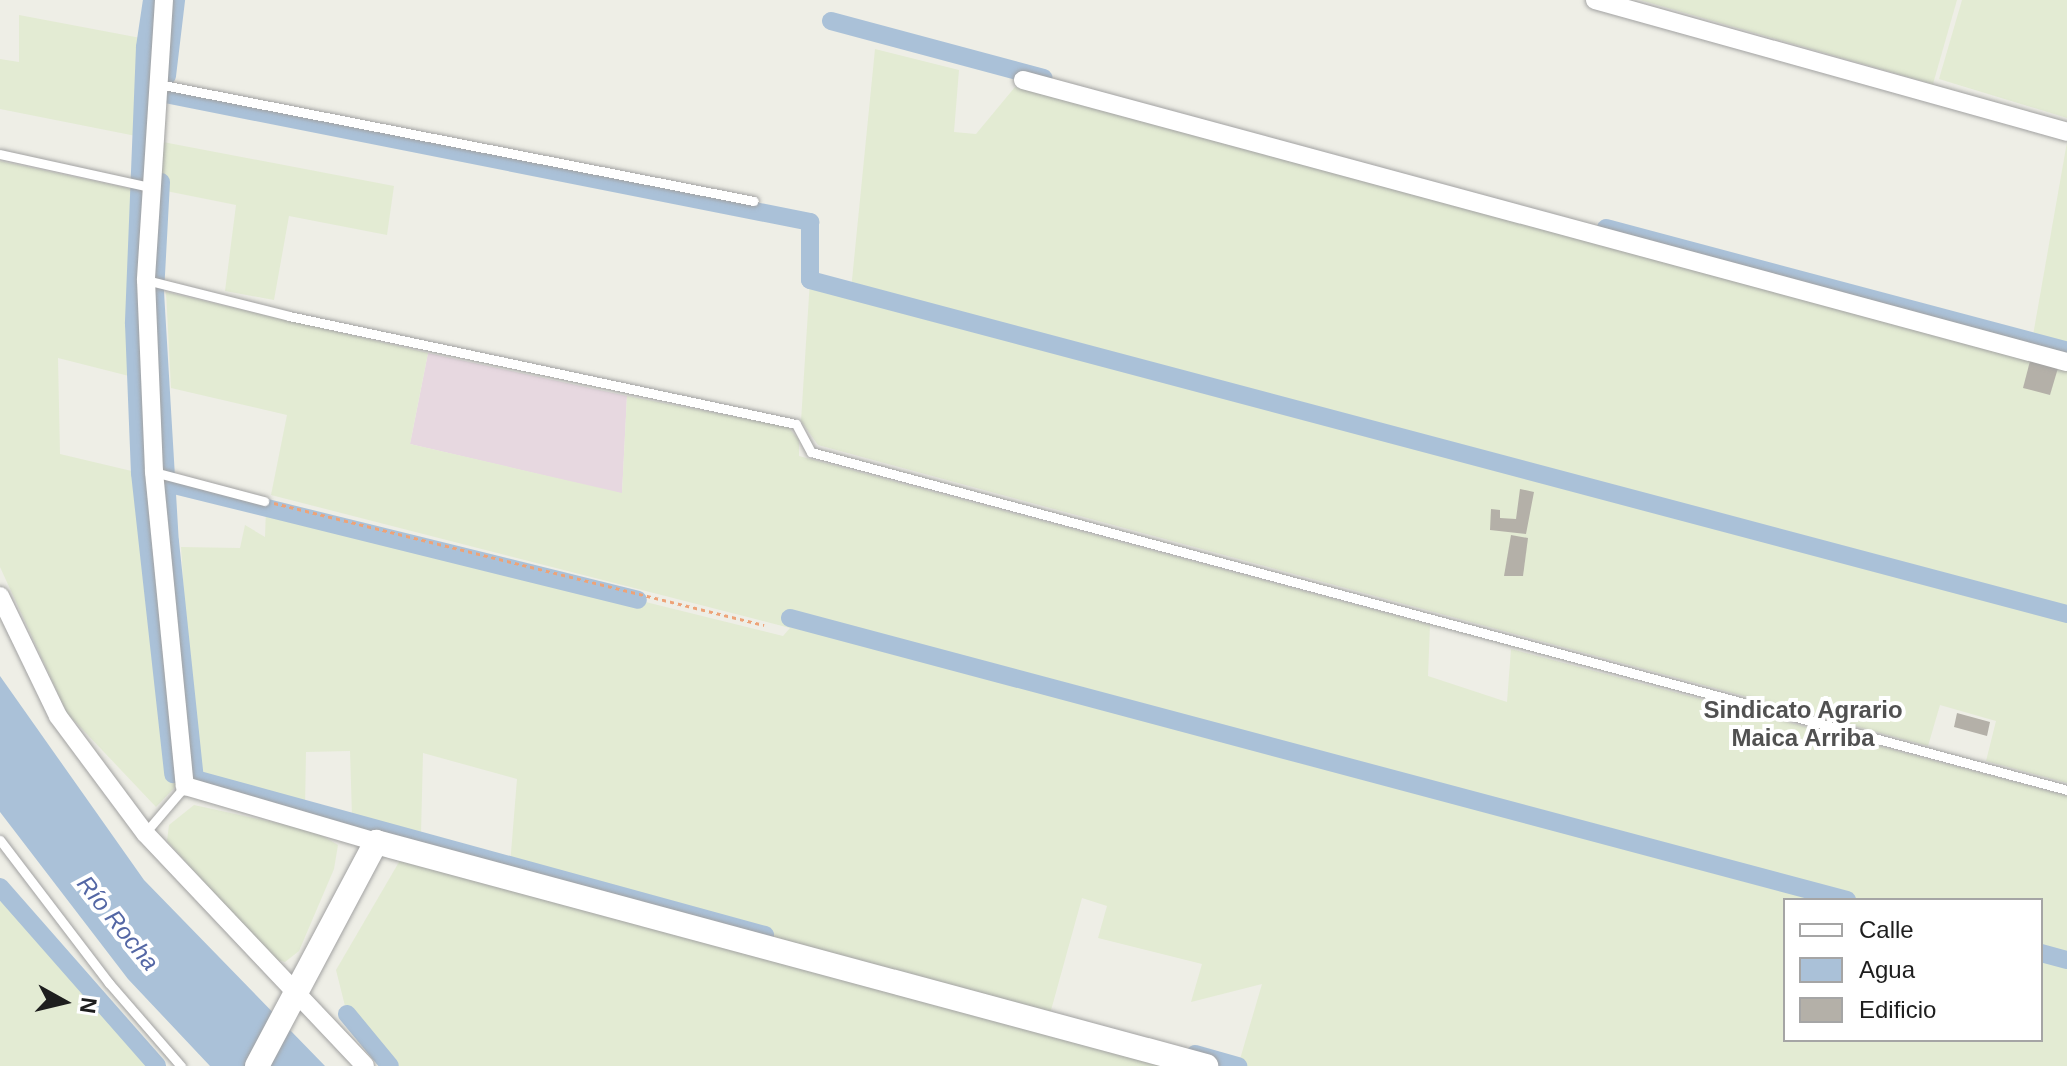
<!DOCTYPE html>
<html>
<head>
<meta charset="utf-8">
<style>
	body { margin:0 }
	#map { position:relative; width:2067px; height:1066px; overflow:hidden; background:#eeeee6; font-family:Arial,sans-serif }
	div>[style] { position:absolute }
	[style*='--x'] { left:calc(var(--x)*1px); top:calc(var(--y)*1px); width:calc(var(--w)*1px); rotate:calc(var(--a)*1deg) }
	.industrial>* { inset:0; background:#e7d8e0 }
	.farmland>* { inset:0; background:#e3ebd3 }
	.water>* { inset:0; background:#aac1d8 }
	.canal>* { height:18px; margin:-9px; padding:0 9px; transform-origin:9px; border-radius:9px; background:#aac1d8 }
	.building>* { inset:0; background:#b4b0a8 }
	.path>* { height:3px; margin-top:-1.5px; transform-origin:0; background:repeating-linear-gradient(90deg,#eda378 0 4px,transparent 0 8px) }
	.roads { filter:drop-shadow(0 0 2px #a2a2a2) drop-shadow(0 0 2px #a2a2a2) }
	.service>* { height:9px; margin:-4.5px; padding:0 4.5px; transform-origin:4.5px; border-radius:4.5px; background:#fff }
	.minor>* { height:18px; margin:-9px; padding:0 9px; transform-origin:9px; border-radius:9px; background:#fff }
	.tertiary>* { height:24px; margin:-12px; padding:0 12px; transform-origin:12px; border-radius:12px; background:#fff }
	span { translate:-50% -50%; white-space:nowrap; text-align:center; line-height:1.15; -webkit-text-stroke:8px #fff; paint-order:stroke }
	.neighbourhood-label { font-size:24px; color:#515151; font-weight:700 }
	.water-label { font-size:24px; color:#5467a5; font-style:italic }
	.legend { position:absolute; left:1783px; top:898px; width:260px; height:144px; box-sizing:border-box; background:#fff; border:2px solid #a5a5a5; margin:0; padding:10px 14px; list-style:none; font-size:24px; color:#1e1e1e }
	.legend li { display:flex; align-items:center; gap:16px; height:40px }
	.legend b { width:40px; border:2px solid #a5a5a5 }
	.north { position:absolute; left:24px; top:962px; width:80px; height:80px; -webkit-text-stroke:6px #fff; paint-order:stroke; rotate:98deg; font-size:22px; font-weight:700; line-height:32px; text-align:center; color:#1e1e1e }
	.north::after { content:''; display:block; margin:auto; width:28px; height:36px; background:#1e1e1e; clip-path:polygon(50% 0,100% 100%,50% 72%,0 100%) }
</style>
</head>
<body>
<div id="map">
	<div class="industrial">
		<div style="clip-path:polygon(428px 353px,627px 396px,622px 494px,410px 444px)"></div>
	</div>
	<div class="farmland">
		<div style="clip-path:polygon(1640px 0,1957px 0,1933px 84px)"></div>
		<div style="clip-path:polygon(1962px 0,2067px 0,2067px 118px,1939px 79px)"></div>
		<div style="clip-path:polygon(19px 15px,146px 39px,141px 137px,0 109px,0 59px,19px 62px)"></div>
		<div style="clip-path:polygon(evenodd,875px 49px,959px 70px,954px 132px,976px 134px,1015px 87px,2067px 371px,2067px 783px,1986px 761px,1996px 721px,1940px 705px,1928px 746px,818px 445px,801px 421px,810px 280px,851px 290px,875px 49px,1464px 452px,1584px 484px,1584px 485px,1575px 488px,1495px 467px,1464px 452px)"></div>
		<div style="clip-path:polygon(163px 142px,394px 186px,387px 235px,289px 216px,274px 300px,225px 291px,236px 205px,161px 190px)"></div>
		<div style="clip-path:polygon(2067px 142px,2067px 351px,2032px 341px)"></div>
		<div style="clip-path:polygon(0 161px,132px 189px,129px 376px,58px 358px,60px 454px,140px 473px,176px 786px,156px 807px,67px 713px,0 567px)"></div>
		<div style="clip-path:polygon(evenodd,166px 292px,428px 353px,410px 444px,622px 493px,627px 396px,788px 427px,799px 440px,799px 456px,1430px 625px,1428px 676px,1507px 702px,1511px 649px,2067px 796px,2067px 1066px,1238px 1066px,1262px 984px,1191px 1002px,1202px 964px,1098px 938px,1107px 906px,1082px 898px,1050px 1014px,510px 865px,517px 779px,423px 753px,421px 835px,352px 816px,350px 751px,306px 752px,305px 809px,195px 779px,176px 596px,184px 596px,181px 547px,240px 548px,245px 525px,265px 537px,266px 508px,783px 636px,790px 628px,271px 495px,287px 415px,171px 388px,166px 292px,1785px 900px,2041px 900px,2041px 1040px,1785px 1040px,1785px 900px)"></div>
		<div style="clip-path:polygon(194px 805px,314px 831px,338px 845px,334px 869px,299px 951px,285px 962px,274px 959px,167px 841px,169px 825px)"></div>
		<div style="clip-path:polygon(414px 859px,1161px 1066px,390px 1066px,347px 1014px,336px 970px,399px 862px)"></div>
		<div style="clip-path:polygon(0 887px,98px 999px,157px 1066px,0 1066px)"></div>
	</div>
	<div class="water">
		<div style="clip-path:polygon(0 676px,144px 880px,325px 1066px,210px 1066px,128px 979px,0 812px)"></div>
	</div>
	<div class="canal">
		<div style="--x:152;--y:0;--w:48;--a:98.5"></div>
		<div style="--x:145;--y:47;--w:277;--a:92.3"></div>
		<div style="--x:134;--y:324;--w:149;--a:87.7"></div>
		<div style="--x:140;--y:473;--w:303;--a:83.7"></div>
		<div style="--x:831;--y:21;--w:220;--a:15"></div>
		<div style="--x:167;--y:76;--w:77;--a:-83.2"></div>
		<div style="--x:165;--y:94;--w:658;--a:11.22"></div>
		<div style="--x:810;--y:222;--w:58;--a:90"></div>
		<div style="--x:810;--y:280;--w:1301;--a:14.88"></div>
		<div style="--x:161;--y:182;--w:110;--a:93.1"></div>
		<div style="--x:155;--y:292;--w:250;--a:86.6"></div>
		<div style="--x:170;--y:542;--w:238;--a:84"></div>
		<div style="--x:195;--y:779;--w:591;--a:15.31"></div>
		<div style="--x:1606;--y:228;--w:477;--a:14.9"></div>
		<div style="--x:166;--y:483;--w:486;--a:13.9"></div>
		<div style="--x:790;--y:618;--w:1094;--a:14.94"></div>
		<div style="--x:0;--y:887;--w:238;--a:48.7"></div>
		<div style="--x:2041;--y:953;--w:27;--a:15"></div>
		<div style="--x:347;--y:1014;--w:67;--a:50.4"></div>
		<div style="--x:1195;--y:1054;--w:45;--a:15.6"></div>
	</div>
	<div class="building">
		<div style="clip-path:polygon(2030px 361px,2058px 368px,2050px 395px,2023px 388px)"></div>
		<div style="clip-path:polygon(1520px 489px,1534px 492px,1526px 534px,1490px 530px,1491px 509px,1500px 510px,1500px 518px,1516px 519px)"></div>
		<div style="clip-path:polygon(1511px 535px,1528px 538px,1523px 576px,1504px 576px)"></div>
		<div style="clip-path:polygon(1957px 713px,1990px 722px,1987px 736px,1954px 727px)"></div>
	</div>
	<div class="path">
		<div style="--x:274;--y:503;--w:505;--a:13.98"></div>
	</div>
	<div class="roads">
		<div class="service">
			<div style="--x:158;--y:84;--w:607;--a:11.11"></div>
			<div style="--x:0;--y:154;--w:154;--a:12.4"></div>
			<div style="--x:146;--y:280;--w:147;--a:14.1"></div>
			<div style="--x:289;--y:316;--w:518;--a:12.03"></div>
			<div style="--x:796;--y:424;--w:32;--a:62"></div>
			<div style="--x:811;--y:452;--w:1301;--a:15.06"></div>
			<div style="--x:154;--y:472;--w:114;--a:14.8"></div>
			<div style="--x:145;--y:833;--w:62;--a:-49.6"></div>
			<div style="--x:0;--y:840;--w:180;--a:52.7"></div>
			<div style="--x:109;--y:983;--w:110;--a:49.1"></div>
		</div>
		<div class="minor">
			<div style="--x:164;--y:0;--w:281;--a:93.7"></div>
			<div style="--x:146;--y:280;--w:192;--a:87.6"></div>
			<div style="--x:154;--y:472;--w:316;--a:84.4"></div>
			<div style="--x:185;--y:786;--w:199;--a:16.3"></div>
			<div style="--x:1595;--y:0;--w:490;--a:15.6"></div>
			<div style="--x:1023;--y:80;--w:1081;--a:15.12"></div>
			<div style="--x:0;--y:596;--w:133;--a:64.2"></div>
			<div style="--x:58;--y:716;--w:146;--a:53.4"></div>
			<div style="--x:145;--y:833;--w:320;--a:46.6"></div>
		</div>
		<div class="tertiary">
			<div style="--x:257;--y:1066;--w:254;--a:-62"></div>
			<div style="--x:376;--y:842;--w:860;--a:15.1"></div>
		</div>
	</div>
	<div class="neighbourhood-label">
		<span style="left:1803px;top:724px">Sindicato Agrario<br>Maica Arriba</span>
	</div>
	<div class="water-label">
		<span style="left:118px;top:923px;rotate:51deg">Río Rocha</span>
	</div>
	<ul class="legend">
	<li><b style="height:10px;background:#fff"></b>Calle</li>
	<li><b style="height:22px;background:#aac1d8"></b>Agua</li>
	<li><b style="height:22px;background:#b4b0a8"></b>Edificio</li>
	</ul>
	<div class="north">N</div>
</div>
</body>
</html>
